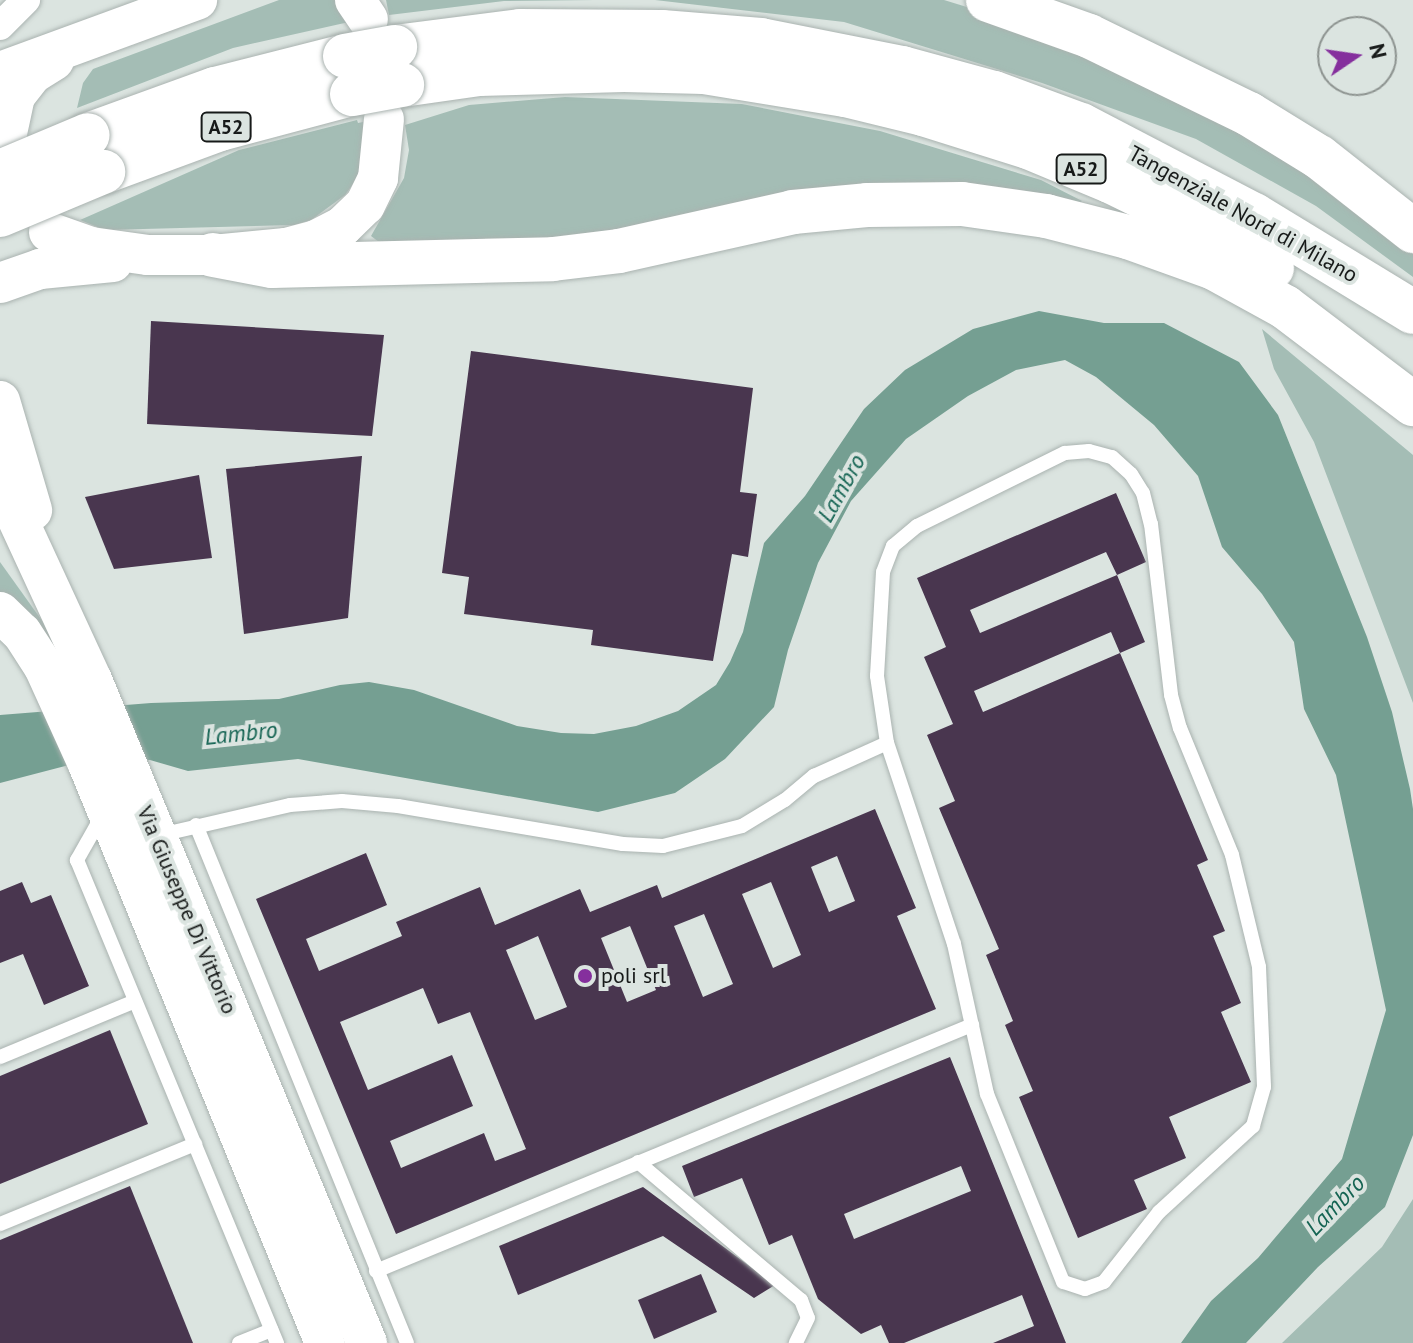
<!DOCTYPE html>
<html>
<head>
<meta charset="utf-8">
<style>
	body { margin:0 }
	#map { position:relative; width:1413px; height:1343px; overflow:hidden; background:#dbe4e0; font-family:"PT Sans",sans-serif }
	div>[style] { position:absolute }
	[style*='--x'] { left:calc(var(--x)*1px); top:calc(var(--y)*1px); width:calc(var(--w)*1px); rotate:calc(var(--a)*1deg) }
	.green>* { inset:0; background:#a4bdb5 }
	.water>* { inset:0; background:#759f92 }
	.building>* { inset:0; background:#49364f }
	.roads { filter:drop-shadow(0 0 2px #aab3b0) drop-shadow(0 0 2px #aab3b0) }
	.lane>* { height:14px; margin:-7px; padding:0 7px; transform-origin:7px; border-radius:7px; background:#fff }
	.street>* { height:28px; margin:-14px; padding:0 14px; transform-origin:14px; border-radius:14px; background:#fff }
	.secondary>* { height:40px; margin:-20px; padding:0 20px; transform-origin:20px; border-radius:20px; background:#fff }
	.highway>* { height:44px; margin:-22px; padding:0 22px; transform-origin:22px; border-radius:22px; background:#fff }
	.bridges { filter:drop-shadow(0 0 2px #aab3b0) drop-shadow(0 0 2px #aab3b0) }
	.highway-bridge>* { height:44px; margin:-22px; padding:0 22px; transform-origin:22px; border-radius:22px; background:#fff }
	.dots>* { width:22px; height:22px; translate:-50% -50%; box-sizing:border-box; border:4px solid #dbe4e0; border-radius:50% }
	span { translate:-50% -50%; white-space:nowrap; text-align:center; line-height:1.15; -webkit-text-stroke:8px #dbe4e0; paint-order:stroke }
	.shield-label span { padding:2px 6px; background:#dbe4e0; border:2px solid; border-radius:6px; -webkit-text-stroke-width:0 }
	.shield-label { font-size:20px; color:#171a19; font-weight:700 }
	.street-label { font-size:22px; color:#171a19 }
	.poi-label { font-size:22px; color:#171a19 }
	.left { translate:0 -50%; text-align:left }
	.water-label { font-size:24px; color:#156453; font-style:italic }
	.north { position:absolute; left:1317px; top:16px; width:80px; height:80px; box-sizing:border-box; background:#dbe4e0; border:2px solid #8d9390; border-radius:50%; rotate:77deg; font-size:22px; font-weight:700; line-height:32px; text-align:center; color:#171a19 }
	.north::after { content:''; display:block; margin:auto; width:28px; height:36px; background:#852f9d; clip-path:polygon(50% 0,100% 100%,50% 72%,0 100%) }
</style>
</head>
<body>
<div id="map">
	<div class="green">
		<div style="clip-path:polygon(279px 0,337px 0,349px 22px,233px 48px,77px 108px,83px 83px,93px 69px)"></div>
		<div style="clip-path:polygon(386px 0,595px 0,504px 1px,389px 15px)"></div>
		<div style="clip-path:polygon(655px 0,944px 0,1009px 20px,1202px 103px,1310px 169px,1413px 254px,1413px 277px,1316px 206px,1196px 139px,1042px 83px,844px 22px)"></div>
		<div style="clip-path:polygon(565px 97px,742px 104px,880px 131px,1041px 180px,1082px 201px,1075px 207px,572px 244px,391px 251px,371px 236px,404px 178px,409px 150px,405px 125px,469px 105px)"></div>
		<div style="clip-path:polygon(357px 120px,358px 123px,368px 121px,363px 162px,356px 180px,345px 195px,311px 220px,294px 225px,105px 230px,80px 220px,239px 150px)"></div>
		<div style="clip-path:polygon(1262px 329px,1413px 455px,1413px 703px,1314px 442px,1274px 369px)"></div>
		<div style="clip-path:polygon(0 562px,63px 650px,55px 656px,0 596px)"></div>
		<div style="clip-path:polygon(1413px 1199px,1413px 1343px,1282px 1343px,1382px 1247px)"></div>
	</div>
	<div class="water">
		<div style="clip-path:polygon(1039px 311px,1104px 323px,1164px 323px,1239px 362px,1278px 415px,1367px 637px,1392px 712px,1410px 789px,1413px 809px,1413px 1135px,1385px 1207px,1318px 1267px,1246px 1343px,1181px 1343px,1211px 1301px,1258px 1258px,1342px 1159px,1386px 1010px,1336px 775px,1304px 709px,1294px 642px,1262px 594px,1222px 547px,1198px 476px,1154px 425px,1096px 377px,1065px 360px,1016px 370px,968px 396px,906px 439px,851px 501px,818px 563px,788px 650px,774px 707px,725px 759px,675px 793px,598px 812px,298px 759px,188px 771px,150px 760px,69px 765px,0 783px,0 715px,151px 703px,279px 699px,340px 685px,369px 682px,414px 690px,517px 726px,561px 733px,594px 734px,636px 726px,678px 711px,716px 685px,730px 662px,743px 632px,764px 543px,805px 496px,864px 409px,905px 370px,973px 329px)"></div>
	</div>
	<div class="building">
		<div style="clip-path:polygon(151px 321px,384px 335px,372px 436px,147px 424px)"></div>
		<div style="clip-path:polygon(471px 351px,753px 388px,740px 492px,757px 494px,748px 557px,732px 554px,713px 661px,591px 645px,593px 630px,464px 614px,469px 577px,442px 573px)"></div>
		<div style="clip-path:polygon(362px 456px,348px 618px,244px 634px,226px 469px)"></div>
		<div style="clip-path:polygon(199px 475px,212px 558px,114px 569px,85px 497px)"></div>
		<div style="clip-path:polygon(evenodd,1116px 493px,1146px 562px,1117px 575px,1145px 642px,1120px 653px,1111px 632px,974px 691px,983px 712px,1120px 653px,1208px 860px,1197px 865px,1225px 931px,1213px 936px,1241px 1003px,1221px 1012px,1251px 1082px,1169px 1117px,1186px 1158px,1134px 1180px,1147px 1209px,1078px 1238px,1019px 1097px,1033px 1091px,1005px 1025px,1013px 1021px,986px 955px,999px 949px,939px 808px,955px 801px,927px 735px,953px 724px,924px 657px,946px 647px,917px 578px,1116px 493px,1106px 552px,1117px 575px,980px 633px,970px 610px,1106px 552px)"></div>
		<div style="clip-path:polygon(evenodd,875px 809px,916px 908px,897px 916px,936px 1009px,396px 1234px,256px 899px,366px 853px,387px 905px,306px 939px,319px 971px,402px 936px,396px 922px,480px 887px,495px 925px,580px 889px,590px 912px,657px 885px,662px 898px,875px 809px,837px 856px,855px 901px,829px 912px,811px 867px,837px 856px,875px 809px,771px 882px,801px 955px,773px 968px,742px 894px,771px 882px,875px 809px,704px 914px,733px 984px,703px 997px,674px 926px,704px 914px,875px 809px,630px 926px,656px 990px,627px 1002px,601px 938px,630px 926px,875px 809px,538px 936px,567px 1007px,535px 1020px,506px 950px,538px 936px,875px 809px,423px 988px,438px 1024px,470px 1012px,526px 1149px,495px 1161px,484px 1133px,401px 1168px,390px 1141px,473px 1106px,452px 1055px,368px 1090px,340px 1022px,423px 988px)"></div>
		<div style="clip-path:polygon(22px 882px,31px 903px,51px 895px,89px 986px,44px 1005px,23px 954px,0 963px,0 891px)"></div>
		<div style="clip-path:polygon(110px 1030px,148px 1124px,0 1184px,0 1076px)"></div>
		<div style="clip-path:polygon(evenodd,950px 1057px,1015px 1218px,1066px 1343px,993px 1343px,1034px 1326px,1022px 1295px,904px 1343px,889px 1343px,881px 1325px,861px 1334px,818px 1299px,792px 1235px,769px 1245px,742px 1178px,694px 1197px,682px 1166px,950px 1057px,961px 1166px,971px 1191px,854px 1239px,844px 1214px,961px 1166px)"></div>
		<div style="clip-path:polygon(130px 1186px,193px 1343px,0 1343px,0 1240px)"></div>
		<div style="clip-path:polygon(643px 1187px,775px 1285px,754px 1298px,663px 1236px,518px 1295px,499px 1246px)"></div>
		<div style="clip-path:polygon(701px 1274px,717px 1312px,654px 1339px,638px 1300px)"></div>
	</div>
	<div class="roads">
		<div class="lane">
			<div style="--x:1089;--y:451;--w:24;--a:15"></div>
			<div style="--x:1112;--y:457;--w:25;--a:42"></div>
			<div style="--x:1131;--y:474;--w:22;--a:58"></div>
			<div style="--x:1143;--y:493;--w:32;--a:76"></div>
			<div style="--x:1151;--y:524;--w:172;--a:83.3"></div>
			<div style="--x:1171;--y:695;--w:34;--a:75"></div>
			<div style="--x:1180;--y:728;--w:137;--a:67.7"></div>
			<div style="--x:1232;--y:855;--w:115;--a:76.4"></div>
			<div style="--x:1259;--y:967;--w:120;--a:87.6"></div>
			<div style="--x:1264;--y:1087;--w:41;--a:105.8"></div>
			<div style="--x:1253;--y:1126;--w:127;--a:137.5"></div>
			<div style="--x:1159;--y:1212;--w:89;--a:128.2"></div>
			<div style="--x:1104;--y:1282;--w:20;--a:160"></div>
			<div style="--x:1085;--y:1289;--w:23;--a:-162"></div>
			<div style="--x:1063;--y:1282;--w:203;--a:-112"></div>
			<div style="--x:987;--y:1094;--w:154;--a:-102.4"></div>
			<div style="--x:954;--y:944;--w:212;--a:-108.4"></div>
			<div style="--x:887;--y:743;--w:68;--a:-98.5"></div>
			<div style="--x:877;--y:676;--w:104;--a:-86.7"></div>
			<div style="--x:883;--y:572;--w:28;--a:-69"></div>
			<div style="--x:893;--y:546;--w:31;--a:-40"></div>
			<div style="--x:917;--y:526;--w:165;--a:-26.3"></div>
			<div style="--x:1065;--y:453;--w:24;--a:-5"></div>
			<div style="--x:102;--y:816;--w:51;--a:119.6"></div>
			<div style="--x:77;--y:860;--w:523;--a:67.51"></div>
			<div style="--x:196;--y:825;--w:559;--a:67.84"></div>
			<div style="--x:160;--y:835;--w:133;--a:-13"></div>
			<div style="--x:290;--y:805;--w:52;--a:-4.4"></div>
			<div style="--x:342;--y:801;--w:56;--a:5.1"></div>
			<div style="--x:398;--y:806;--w:228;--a:9.6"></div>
			<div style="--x:623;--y:844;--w:40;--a:2.9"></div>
			<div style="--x:663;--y:846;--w:81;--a:-14.2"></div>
			<div style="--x:742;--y:826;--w:50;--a:-31.2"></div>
			<div style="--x:785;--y:800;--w:38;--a:-40"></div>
			<div style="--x:814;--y:776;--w:80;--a:-24.3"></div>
			<div style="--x:0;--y:1057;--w:146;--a:-22.5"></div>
			<div style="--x:638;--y:1162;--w:214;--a:40.3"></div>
			<div style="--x:801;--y:1300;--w:19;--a:69"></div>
			<div style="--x:808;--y:1318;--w:28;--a:116"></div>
			<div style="--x:0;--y:1224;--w:211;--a:-22.3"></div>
			<div style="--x:376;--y:1271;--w:645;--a:-22.43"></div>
			<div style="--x:239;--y:1343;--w:35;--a:-22"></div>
		</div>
		<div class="street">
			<div style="--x:0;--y:26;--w:37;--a:-45"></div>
		</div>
		<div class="secondary">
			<div style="--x:355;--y:0;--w:23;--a:56"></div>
			<div style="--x:0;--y:72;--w:210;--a:-20.1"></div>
			<div style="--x:6;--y:138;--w:43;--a:-77.9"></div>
			<div style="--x:15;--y:96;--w:28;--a:-52"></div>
			<div style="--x:32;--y:74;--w:26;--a:-32"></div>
			<div style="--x:49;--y:232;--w:45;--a:19.7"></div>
			<div style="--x:91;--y:247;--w:58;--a:8"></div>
			<div style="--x:148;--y:255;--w:65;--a:0"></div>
			<div style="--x:213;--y:255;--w:73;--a:-5.5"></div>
			<div style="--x:286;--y:248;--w:31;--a:-15"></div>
			<div style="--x:316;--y:240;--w:30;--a:-27"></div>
			<div style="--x:343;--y:226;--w:30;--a:-44"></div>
			<div style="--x:365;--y:205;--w:30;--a:-64"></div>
			<div style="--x:378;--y:178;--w:59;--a:-84.2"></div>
			<div style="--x:0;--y:283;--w:42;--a:-19.3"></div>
			<div style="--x:40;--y:269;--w:73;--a:-5.5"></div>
			<div style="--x:0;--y:401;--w:114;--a:73.6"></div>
			<div style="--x:0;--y:481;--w:219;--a:65.2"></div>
			<div style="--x:92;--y:680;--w:718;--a:67.47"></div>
			<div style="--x:0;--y:612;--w:30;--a:44"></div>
			<div style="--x:22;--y:633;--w:40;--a:57.1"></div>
			<div style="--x:44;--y:667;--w:107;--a:65.6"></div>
			<div style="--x:88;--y:764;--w:626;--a:67.74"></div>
		</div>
		<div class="highway">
			<div style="--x:988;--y:0;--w:107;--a:19.6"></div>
			<div style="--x:1089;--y:36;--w:178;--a:26"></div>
			<div style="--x:1249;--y:114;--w:82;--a:31.6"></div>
			<div style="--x:1319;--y:157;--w:120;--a:38.2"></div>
			<div style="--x:395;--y:47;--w:126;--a:-7.3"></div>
			<div style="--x:520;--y:31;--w:142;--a:0.4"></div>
			<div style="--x:662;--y:32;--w:99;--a:4.6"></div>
			<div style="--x:761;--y:40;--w:144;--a:11.2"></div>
			<div style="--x:902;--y:68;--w:95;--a:15.2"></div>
			<div style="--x:994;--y:93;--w:93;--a:20.2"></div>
			<div style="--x:1081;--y:125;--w:195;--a:27.5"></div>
			<div style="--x:1254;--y:215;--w:186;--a:31.4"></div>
			<div style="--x:402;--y:85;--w:78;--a:-8.1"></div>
			<div style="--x:479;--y:74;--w:145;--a:-1.6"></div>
			<div style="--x:624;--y:70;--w:80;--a:1.4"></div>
			<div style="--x:704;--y:72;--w:143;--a:9.3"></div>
			<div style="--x:845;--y:95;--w:80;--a:13.7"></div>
			<div style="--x:923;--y:114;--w:110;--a:17.4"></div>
			<div style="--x:1028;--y:147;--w:89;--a:22.5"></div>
			<div style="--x:1110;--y:181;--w:89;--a:26"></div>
			<div style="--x:1190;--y:220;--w:95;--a:30.3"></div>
			<div style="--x:88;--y:135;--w:135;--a:-19.9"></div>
			<div style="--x:215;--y:89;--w:134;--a:-14.2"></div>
			<div style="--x:103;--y:172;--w:125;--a:-20.2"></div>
			<div style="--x:220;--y:129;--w:137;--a:-14.9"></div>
			<div style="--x:213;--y:255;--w:60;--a:10.6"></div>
			<div style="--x:272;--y:266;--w:281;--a:-1.4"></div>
			<div style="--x:553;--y:259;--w:66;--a:-6.9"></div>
			<div style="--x:619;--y:251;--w:178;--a:-12.6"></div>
			<div style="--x:793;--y:212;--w:74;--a:-5.4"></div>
			<div style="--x:867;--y:205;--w:95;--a:-0.6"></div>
			<div style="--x:962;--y:204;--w:85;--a:8.1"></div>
			<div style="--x:1046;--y:216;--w:85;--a:14.4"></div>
			<div style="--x:1128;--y:237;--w:91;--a:19.8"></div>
			<div style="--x:1214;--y:268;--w:81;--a:28.8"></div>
			<div style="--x:1285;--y:307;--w:161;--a:37.2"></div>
		</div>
	</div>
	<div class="bridges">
		<div class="highway-bridge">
			<div style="--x:345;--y:56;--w:51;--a:-10.2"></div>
			<div style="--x:352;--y:94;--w:51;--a:-10.2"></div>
			<div style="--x:0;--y:172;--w:95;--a:-22.8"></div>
			<div style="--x:0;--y:215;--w:112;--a:-22.7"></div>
		</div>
	</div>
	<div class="dots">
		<div style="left:585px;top:976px;background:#852f9d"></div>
	</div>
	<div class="shield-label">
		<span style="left:226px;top:127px">A52</span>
		<span style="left:1081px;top:169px">A52</span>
	</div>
	<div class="street-label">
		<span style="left:1243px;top:214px;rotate:29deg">Tangenziale Nord di Milano</span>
		<span style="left:187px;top:910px;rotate:67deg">Via Giuseppe Di Vittorio</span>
	</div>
	<div class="poi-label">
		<span class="left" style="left:601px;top:976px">poli srl</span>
	</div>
	<div class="water-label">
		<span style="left:841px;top:488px;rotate:-61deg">Lambro</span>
		<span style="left:241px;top:733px;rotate:-6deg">Lambro</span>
		<span style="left:1335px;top:1205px;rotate:-46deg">Lambro</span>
	</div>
	<div class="north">N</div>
</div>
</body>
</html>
